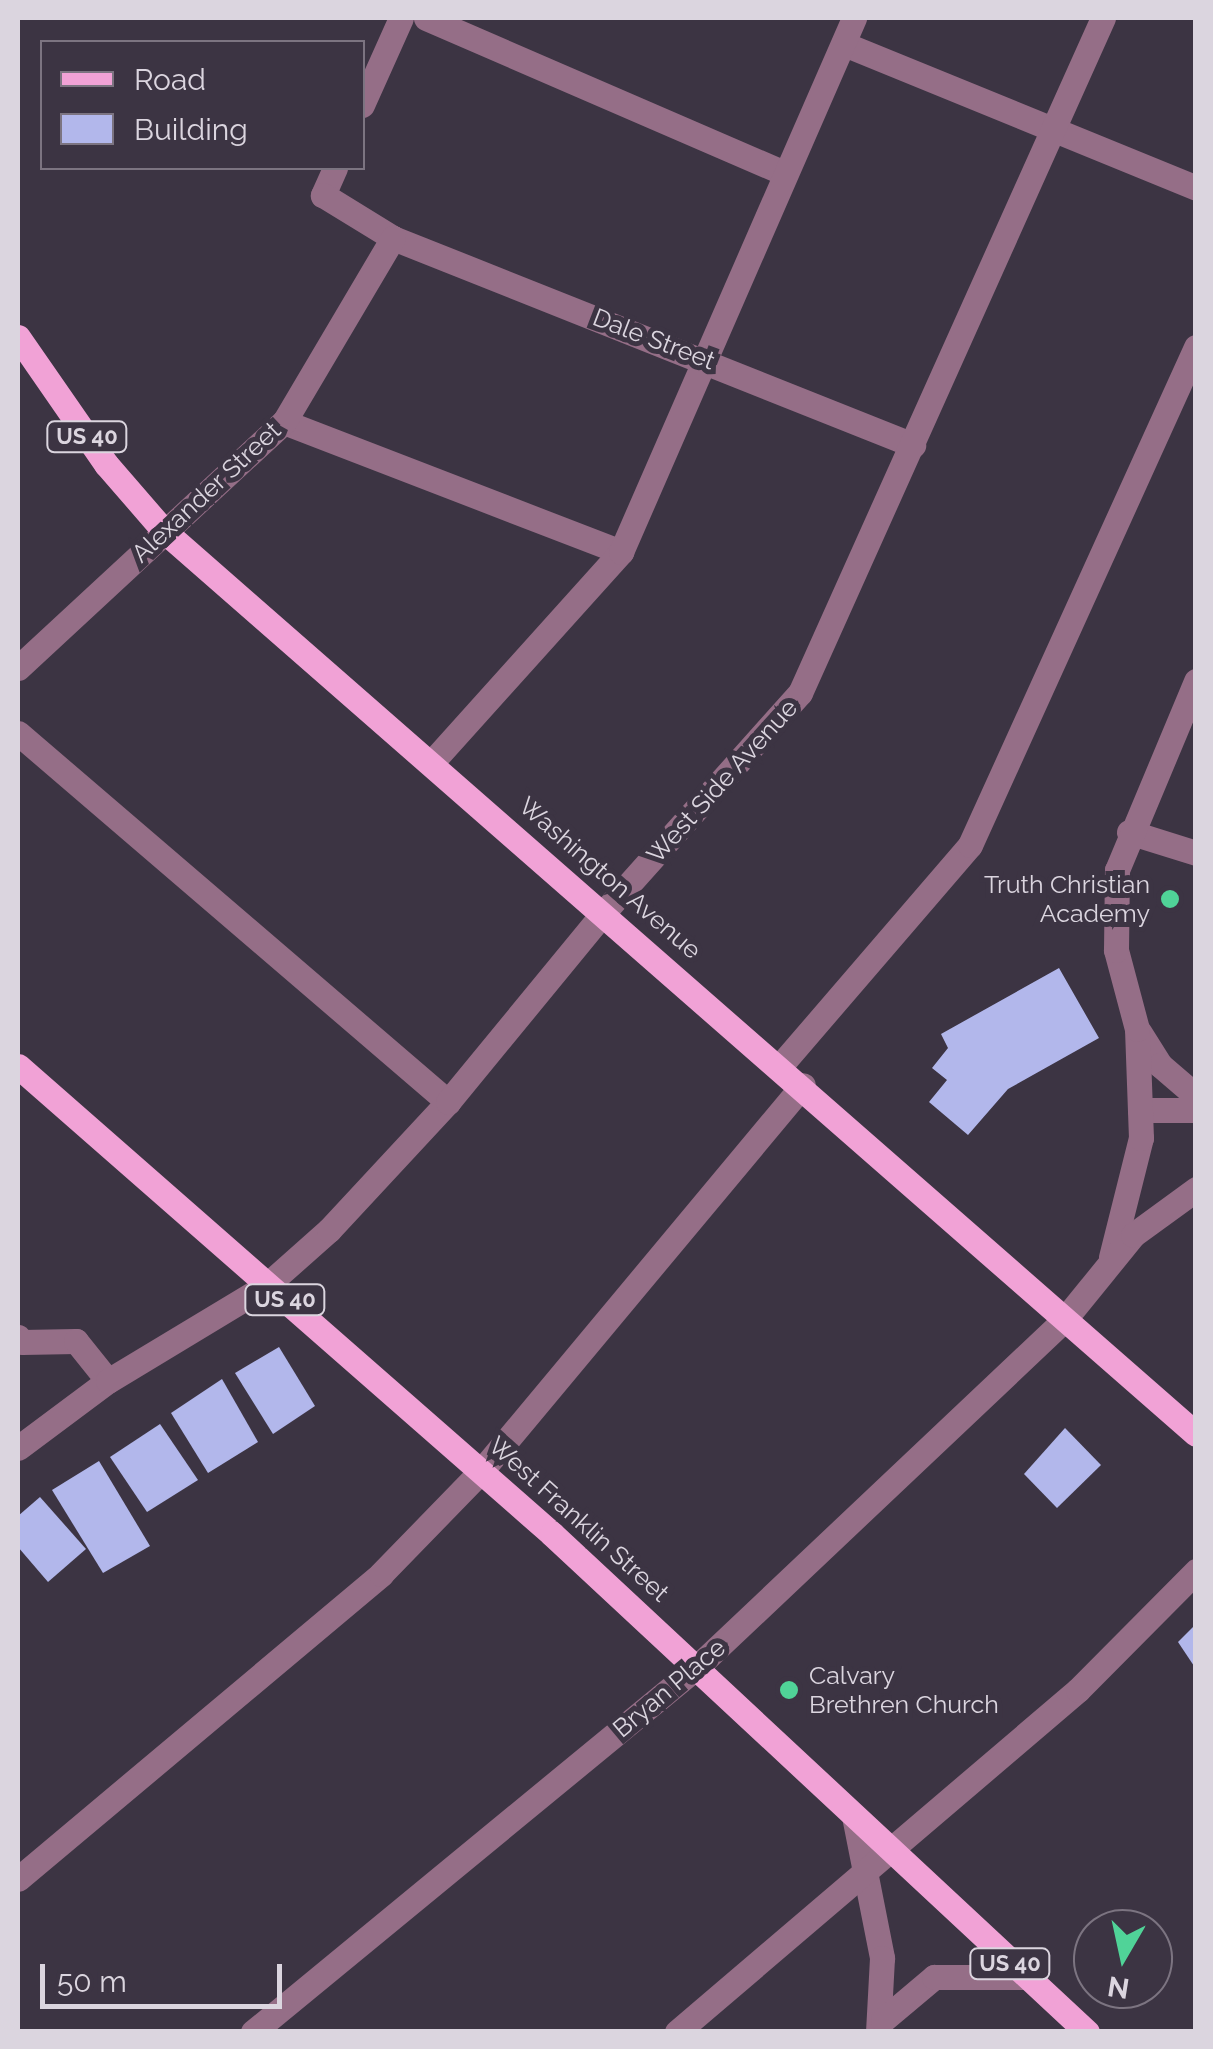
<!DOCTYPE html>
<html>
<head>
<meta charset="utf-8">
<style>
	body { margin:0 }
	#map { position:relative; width:1213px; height:2049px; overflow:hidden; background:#3c3443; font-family:Raleway,sans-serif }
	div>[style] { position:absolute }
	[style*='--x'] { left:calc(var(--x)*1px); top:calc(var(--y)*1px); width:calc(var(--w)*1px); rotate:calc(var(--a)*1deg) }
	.building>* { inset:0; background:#b2b7eb }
	.minor>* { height:25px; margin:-12.5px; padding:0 12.5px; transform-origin:12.5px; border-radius:12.5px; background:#956e87 }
	.major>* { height:25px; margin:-12.5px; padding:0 12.5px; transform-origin:12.5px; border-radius:12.5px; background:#f1a2d6 }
	.dots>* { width:28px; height:28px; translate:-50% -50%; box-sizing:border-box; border:5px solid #3c3443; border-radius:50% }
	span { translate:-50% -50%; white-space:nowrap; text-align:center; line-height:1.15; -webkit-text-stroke:10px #3c3443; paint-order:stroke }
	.shield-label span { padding:2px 8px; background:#3c3443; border:2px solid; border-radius:8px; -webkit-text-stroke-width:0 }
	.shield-label { font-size:22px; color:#dbd5df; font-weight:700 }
	.street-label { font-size:25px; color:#dbd5df }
	.poi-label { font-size:25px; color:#dbd5df }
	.right { translate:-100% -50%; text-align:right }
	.left { translate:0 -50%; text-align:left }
	.frame { position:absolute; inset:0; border:20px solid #dbd5df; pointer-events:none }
	.legend { position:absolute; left:40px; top:40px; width:325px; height:130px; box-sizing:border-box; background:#3c3443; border:2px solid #7c7481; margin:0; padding:12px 18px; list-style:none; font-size:30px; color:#dbd5df }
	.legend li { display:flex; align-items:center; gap:20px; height:50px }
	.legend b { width:50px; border:2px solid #7c7481 }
	.north { position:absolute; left:1073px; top:1909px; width:100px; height:100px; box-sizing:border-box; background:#3c3443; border:2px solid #7c7481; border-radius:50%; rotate:189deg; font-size:28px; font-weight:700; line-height:40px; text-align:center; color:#dbd5df }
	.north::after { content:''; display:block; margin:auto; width:35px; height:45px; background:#50d398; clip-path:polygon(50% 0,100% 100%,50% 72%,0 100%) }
	.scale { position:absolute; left:40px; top:1964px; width:242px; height:45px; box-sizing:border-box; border:5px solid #dbd5df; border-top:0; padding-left:12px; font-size:30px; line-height:35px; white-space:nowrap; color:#dbd5df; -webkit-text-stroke:8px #3c3443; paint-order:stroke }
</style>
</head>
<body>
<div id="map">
	<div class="building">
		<div style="clip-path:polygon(1059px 968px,1099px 1038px,1008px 1089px,968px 1135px,929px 1102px,947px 1080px,932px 1068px,948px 1048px,941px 1034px)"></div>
		<div style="clip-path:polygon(279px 1347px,315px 1406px,273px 1434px,235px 1373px)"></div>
		<div style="clip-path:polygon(222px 1379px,258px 1442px,208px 1473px,171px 1413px)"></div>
		<div style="clip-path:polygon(160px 1424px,198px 1480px,147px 1512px,110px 1457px)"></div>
		<div style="clip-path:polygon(1065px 1428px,1101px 1465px,1057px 1508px,1024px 1474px)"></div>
		<div style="clip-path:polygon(99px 1461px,150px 1546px,103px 1573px,52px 1490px)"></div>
		<div style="clip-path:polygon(40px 1497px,86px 1549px,48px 1582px,18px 1547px,18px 1516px)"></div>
		<div style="clip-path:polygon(1196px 1624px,1196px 1669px,1178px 1642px)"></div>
	</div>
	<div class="minor">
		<div style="--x:426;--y:18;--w:391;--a:23.4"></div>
		<div style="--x:844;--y:44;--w:380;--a:22.2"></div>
		<div style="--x:362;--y:105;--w:95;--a:-65.9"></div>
		<div style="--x:335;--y:168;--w:30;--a:114"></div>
		<div style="--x:323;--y:195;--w:82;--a:31.6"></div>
		<div style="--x:393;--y:238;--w:560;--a:21.71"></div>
		<div style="--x:284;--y:422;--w:361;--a:21.1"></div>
		<div style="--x:18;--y:668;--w:362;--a:-42.8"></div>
		<div style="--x:284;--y:422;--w:214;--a:-59.4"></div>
		<div style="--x:18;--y:733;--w:567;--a:40.63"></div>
		<div style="--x:432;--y:762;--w:283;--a:-48"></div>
		<div style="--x:621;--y:552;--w:583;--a:-66.43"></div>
		<div style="--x:1129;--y:832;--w:70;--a:17.4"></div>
		<div style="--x:1140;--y:1033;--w:38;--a:58"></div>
		<div style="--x:1160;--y:1065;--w:48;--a:40.7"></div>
		<div style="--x:780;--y:1066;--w:291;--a:-49.3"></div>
		<div style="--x:970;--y:845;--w:547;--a:-65.59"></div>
		<div style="--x:1140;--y:1110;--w:56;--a:0"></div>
		<div style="--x:1111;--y:1257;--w:123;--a:-75.9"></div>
		<div style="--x:1141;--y:1138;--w:109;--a:-92.1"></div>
		<div style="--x:1137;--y:1029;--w:82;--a:-104.9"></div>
		<div style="--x:1116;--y:950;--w:80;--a:-89.3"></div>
		<div style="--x:1117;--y:870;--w:205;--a:-67.3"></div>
		<div style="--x:18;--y:1337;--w:6;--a:51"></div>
		<div style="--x:22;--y:1342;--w:54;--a:-1.1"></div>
		<div style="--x:76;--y:1341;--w:51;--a:51.3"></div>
		<div style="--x:18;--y:1448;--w:112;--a:-36.7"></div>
		<div style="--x:108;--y:1381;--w:186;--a:-31.1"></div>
		<div style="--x:267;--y:1285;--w:83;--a:-41.6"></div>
		<div style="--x:329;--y:1230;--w:175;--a:-47.1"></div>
		<div style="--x:448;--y:1102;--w:246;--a:-50.6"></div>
		<div style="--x:604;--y:912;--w:294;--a:-48.2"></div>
		<div style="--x:800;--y:693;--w:740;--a:-65.83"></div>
		<div style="--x:854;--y:1816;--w:145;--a:78.8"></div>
		<div style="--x:882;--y:1958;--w:74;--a:93.1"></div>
		<div style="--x:18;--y:1879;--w:474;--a:-40"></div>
		<div style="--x:381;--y:1574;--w:145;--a:-45.8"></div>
		<div style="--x:482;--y:1470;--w:501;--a:-50.18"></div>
		<div style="--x:883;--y:2020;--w:67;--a:-40.1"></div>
		<div style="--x:934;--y:1977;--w:90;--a:0"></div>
		<div style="--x:253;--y:2032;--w:576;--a:-39.44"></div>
		<div style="--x:698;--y:1666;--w:504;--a:-43.39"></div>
		<div style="--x:1064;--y:1320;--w:109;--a:-50.9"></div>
		<div style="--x:1133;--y:1235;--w:78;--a:-36.1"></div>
		<div style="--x:677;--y:2032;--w:527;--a:-40.46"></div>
		<div style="--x:1078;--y:1690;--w:168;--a:-45.2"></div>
	</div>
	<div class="major">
		<div style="--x:18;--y:337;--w:155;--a:55.3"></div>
		<div style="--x:106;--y:464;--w:89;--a:49.1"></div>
		<div style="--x:164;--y:531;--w:1371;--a:41.19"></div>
		<div style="--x:18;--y:1066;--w:710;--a:41.23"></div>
		<div style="--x:552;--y:1534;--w:731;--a:42.95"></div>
	</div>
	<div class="dots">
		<div style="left:1170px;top:899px;background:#50d398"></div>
		<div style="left:789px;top:1690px;background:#50d398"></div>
	</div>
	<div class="shield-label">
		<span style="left:87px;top:437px">US 40</span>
		<span style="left:285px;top:1300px">US 40</span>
		<span style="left:1010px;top:1964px">US 40</span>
	</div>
	<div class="street-label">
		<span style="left:654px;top:339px;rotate:21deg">Dale Street</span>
		<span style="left:206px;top:492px;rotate:-43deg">Alexander Street</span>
		<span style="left:722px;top:781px;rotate:-48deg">West Side Avenue</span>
		<span style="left:610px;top:878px;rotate:41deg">Washington Avenue</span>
		<span style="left:579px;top:1519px;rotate:42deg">West Franklin Street</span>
		<span style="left:669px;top:1688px;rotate:-40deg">Bryan Place</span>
	</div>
	<div class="poi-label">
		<span class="right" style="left:1150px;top:899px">Truth Christian<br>Academy</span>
		<span class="left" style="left:809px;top:1690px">Calvary<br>Brethren Church</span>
	</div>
	<div class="frame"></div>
	<ul class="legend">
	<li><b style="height:12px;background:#f1a2d6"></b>Road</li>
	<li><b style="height:28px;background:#b2b7eb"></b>Building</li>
	</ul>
	<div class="north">N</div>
	<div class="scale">50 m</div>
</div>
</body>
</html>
